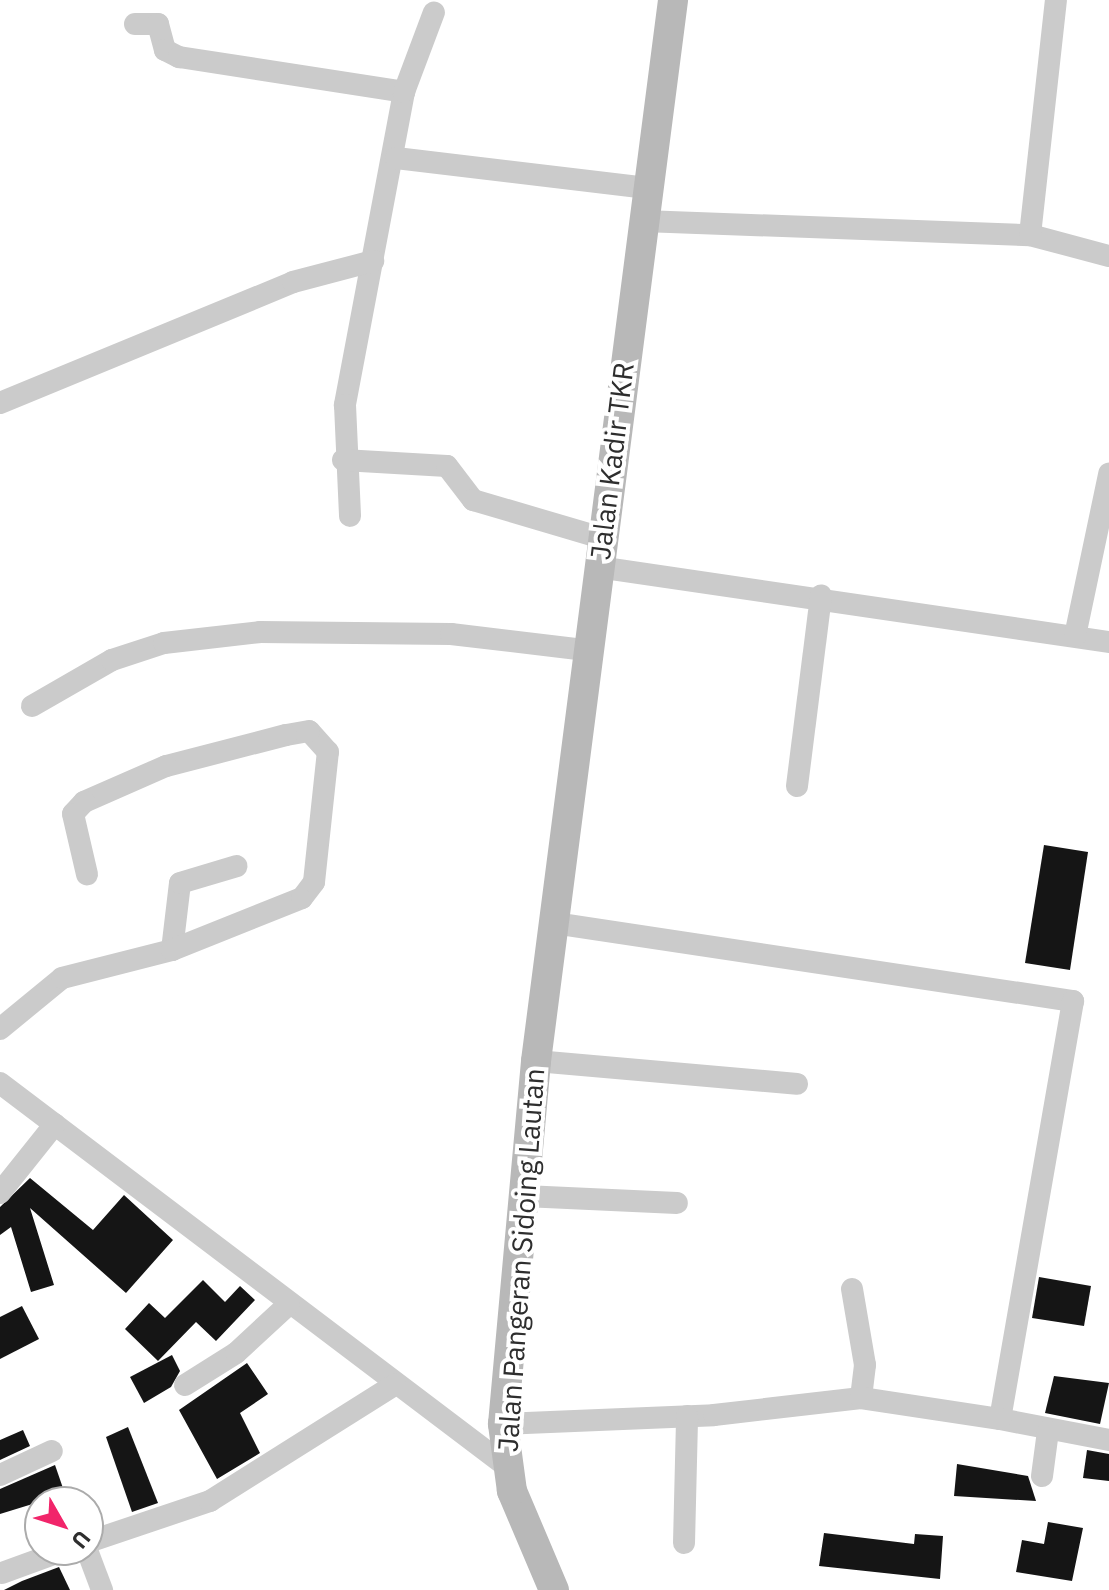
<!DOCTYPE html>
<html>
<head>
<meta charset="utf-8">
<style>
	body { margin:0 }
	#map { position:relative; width:1109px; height:1590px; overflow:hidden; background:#fff; font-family:"IBM Plex Sans",sans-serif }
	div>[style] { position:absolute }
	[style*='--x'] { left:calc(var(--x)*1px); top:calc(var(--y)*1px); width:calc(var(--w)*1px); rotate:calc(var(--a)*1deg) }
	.building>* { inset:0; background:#151515 }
	.street>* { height:22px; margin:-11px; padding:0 11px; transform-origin:11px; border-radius:11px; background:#cbcbcb }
	.secondary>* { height:30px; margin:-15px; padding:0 15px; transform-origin:15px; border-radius:15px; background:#b8b8b8 }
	span { translate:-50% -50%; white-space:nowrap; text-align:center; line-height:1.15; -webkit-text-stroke:8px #fff; paint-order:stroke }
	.street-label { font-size:28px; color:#2e2e2e }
	.north { position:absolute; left:24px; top:1486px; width:80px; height:80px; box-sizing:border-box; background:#fff; border:2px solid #ababab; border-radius:50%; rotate:129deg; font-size:22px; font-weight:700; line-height:32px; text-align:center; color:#2e2e2e }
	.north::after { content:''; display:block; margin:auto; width:28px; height:36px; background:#f1256a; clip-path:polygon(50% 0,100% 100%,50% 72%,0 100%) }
</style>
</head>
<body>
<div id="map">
	<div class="building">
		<div style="clip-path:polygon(1044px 845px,1088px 852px,1070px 970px,1025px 963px)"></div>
		<div style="clip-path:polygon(30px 1178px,93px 1230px,124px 1195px,173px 1240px,126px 1293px,30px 1208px,54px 1285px,31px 1292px,11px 1227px,0 1235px,0 1207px)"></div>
		<div style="clip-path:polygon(1039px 1277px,1091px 1286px,1084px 1326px,1032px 1318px)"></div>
		<div style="clip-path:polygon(203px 1280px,225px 1302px,240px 1286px,255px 1300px,216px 1341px,196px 1322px,158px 1361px,125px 1329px,149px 1303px,165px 1318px)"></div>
		<div style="clip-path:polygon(22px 1306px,39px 1339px,0 1359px,0 1317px)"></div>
		<div style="clip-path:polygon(172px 1355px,180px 1371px,171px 1387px,144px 1403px,130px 1377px)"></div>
		<div style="clip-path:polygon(247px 1363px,268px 1394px,240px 1413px,260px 1453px,217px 1479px,179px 1410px)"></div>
		<div style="clip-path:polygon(1054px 1376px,1109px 1383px,1100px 1424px,1045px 1413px)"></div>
		<div style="clip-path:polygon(128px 1427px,158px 1503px,132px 1512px,106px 1437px)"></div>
		<div style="clip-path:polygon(23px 1430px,30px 1446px,0 1460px,0 1440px)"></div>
		<div style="clip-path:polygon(1087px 1450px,1109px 1454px,1109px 1481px,1083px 1478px)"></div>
		<div style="clip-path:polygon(957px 1464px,1028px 1476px,1036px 1501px,954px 1496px)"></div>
		<div style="clip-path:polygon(55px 1465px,65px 1494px,0 1514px,0 1489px)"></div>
		<div style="clip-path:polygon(1048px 1522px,1083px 1528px,1072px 1581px,1016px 1572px,1022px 1540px,1044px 1544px)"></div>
		<div style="clip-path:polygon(824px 1533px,914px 1544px,915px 1534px,943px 1536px,940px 1579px,819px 1566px)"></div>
		<div style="clip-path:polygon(59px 1567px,70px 1590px,4px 1590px,22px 1581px)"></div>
	</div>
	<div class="street">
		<div style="--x:135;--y:24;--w:23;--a:0"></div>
		<div style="--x:158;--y:24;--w:27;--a:75"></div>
		<div style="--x:165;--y:50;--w:16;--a:27"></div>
		<div style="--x:179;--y:57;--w:228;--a:8.8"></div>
		<div style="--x:404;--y:92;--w:319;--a:100.7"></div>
		<div style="--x:345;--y:405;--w:111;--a:87.4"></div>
		<div style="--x:404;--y:92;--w:85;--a:-69.4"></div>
		<div style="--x:396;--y:158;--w:253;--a:6.8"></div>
		<div style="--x:643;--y:221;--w:387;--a:2.1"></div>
		<div style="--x:1030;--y:235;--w:82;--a:14.9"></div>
		<div style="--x:1030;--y:235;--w:236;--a:-83.7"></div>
		<div style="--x:0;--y:403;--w:317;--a:-22.4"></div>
		<div style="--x:293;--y:282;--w:83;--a:-14.7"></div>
		<div style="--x:343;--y:460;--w:104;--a:3.3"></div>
		<div style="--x:447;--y:466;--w:43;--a:52.6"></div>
		<div style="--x:473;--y:500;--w:134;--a:16.4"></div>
		<div style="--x:598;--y:567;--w:516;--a:8.35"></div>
		<div style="--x:1075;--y:636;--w:166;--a:-78.1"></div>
		<div style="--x:32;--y:706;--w:92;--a:-29.9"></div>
		<div style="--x:112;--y:660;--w:55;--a:-18.1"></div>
		<div style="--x:164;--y:643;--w:97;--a:-6.5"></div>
		<div style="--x:260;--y:632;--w:191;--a:0.6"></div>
		<div style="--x:451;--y:634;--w:136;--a:6.8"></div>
		<div style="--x:797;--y:786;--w:192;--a:-82.8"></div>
		<div style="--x:554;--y:923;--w:525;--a:8.55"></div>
		<div style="--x:1073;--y:1001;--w:424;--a:99.9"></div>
		<div style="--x:1000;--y:1419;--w:111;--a:10.9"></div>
		<div style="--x:172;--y:950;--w:67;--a:-83.2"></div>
		<div style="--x:180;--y:883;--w:59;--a:-16.6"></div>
		<div style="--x:0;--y:1029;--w:80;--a:-39.4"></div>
		<div style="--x:62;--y:978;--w:114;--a:-14.3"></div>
		<div style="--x:172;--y:950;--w:140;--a:-21.8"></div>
		<div style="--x:302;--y:898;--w:20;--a:-53"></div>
		<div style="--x:314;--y:882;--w:131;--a:-83.9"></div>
		<div style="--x:328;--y:752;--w:28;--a:-132"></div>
		<div style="--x:309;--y:731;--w:23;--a:170"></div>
		<div style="--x:286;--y:735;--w:124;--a:165.5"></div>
		<div style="--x:166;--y:766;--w:90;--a:156.3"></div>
		<div style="--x:84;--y:802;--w:16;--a:133"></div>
		<div style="--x:73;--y:814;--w:62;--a:76.9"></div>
		<div style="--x:536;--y:1061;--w:262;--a:5"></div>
		<div style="--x:0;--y:1083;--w:635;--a:37.12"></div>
		<div style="--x:0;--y:1193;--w:88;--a:-51.4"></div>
		<div style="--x:524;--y:1196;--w:153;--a:2.6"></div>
		<div style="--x:852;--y:1289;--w:77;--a:80.3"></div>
		<div style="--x:865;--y:1365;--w:33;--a:97"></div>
		<div style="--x:185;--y:1385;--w:60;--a:-32.1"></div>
		<div style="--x:236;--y:1353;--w:72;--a:-42.8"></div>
		<div style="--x:503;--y:1424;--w:211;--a:-2.4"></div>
		<div style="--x:714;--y:1415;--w:148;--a:-6.6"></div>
		<div style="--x:861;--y:1398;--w:141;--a:8.6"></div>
		<div style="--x:0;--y:1475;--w:57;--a:-24.8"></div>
		<div style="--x:1042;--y:1476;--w:45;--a:-82.4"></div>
		<div style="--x:88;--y:1542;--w:129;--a:-18.6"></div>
		<div style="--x:210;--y:1501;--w:218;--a:-32.2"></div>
		<div style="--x:684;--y:1543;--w:127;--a:-88.6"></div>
		<div style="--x:87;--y:1550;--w:43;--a:69.4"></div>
		<div style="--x:2;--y:1573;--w:67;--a:-20.1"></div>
	</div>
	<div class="secondary">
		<div style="--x:554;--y:1590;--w:108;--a:-113"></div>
		<div style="--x:512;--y:1491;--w:68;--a:-97.7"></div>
		<div style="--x:503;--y:1424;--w:364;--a:-84.8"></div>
		<div style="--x:536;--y:1061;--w:1070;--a:-82.64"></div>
	</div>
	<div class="street-label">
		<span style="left:612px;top:461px;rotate:-83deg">Jalan Kadir TKR</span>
		<span style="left:521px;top:1260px;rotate:-86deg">Jalan Pangeran Sidoing Lautan</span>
	</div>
	<div class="north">U</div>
</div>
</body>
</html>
